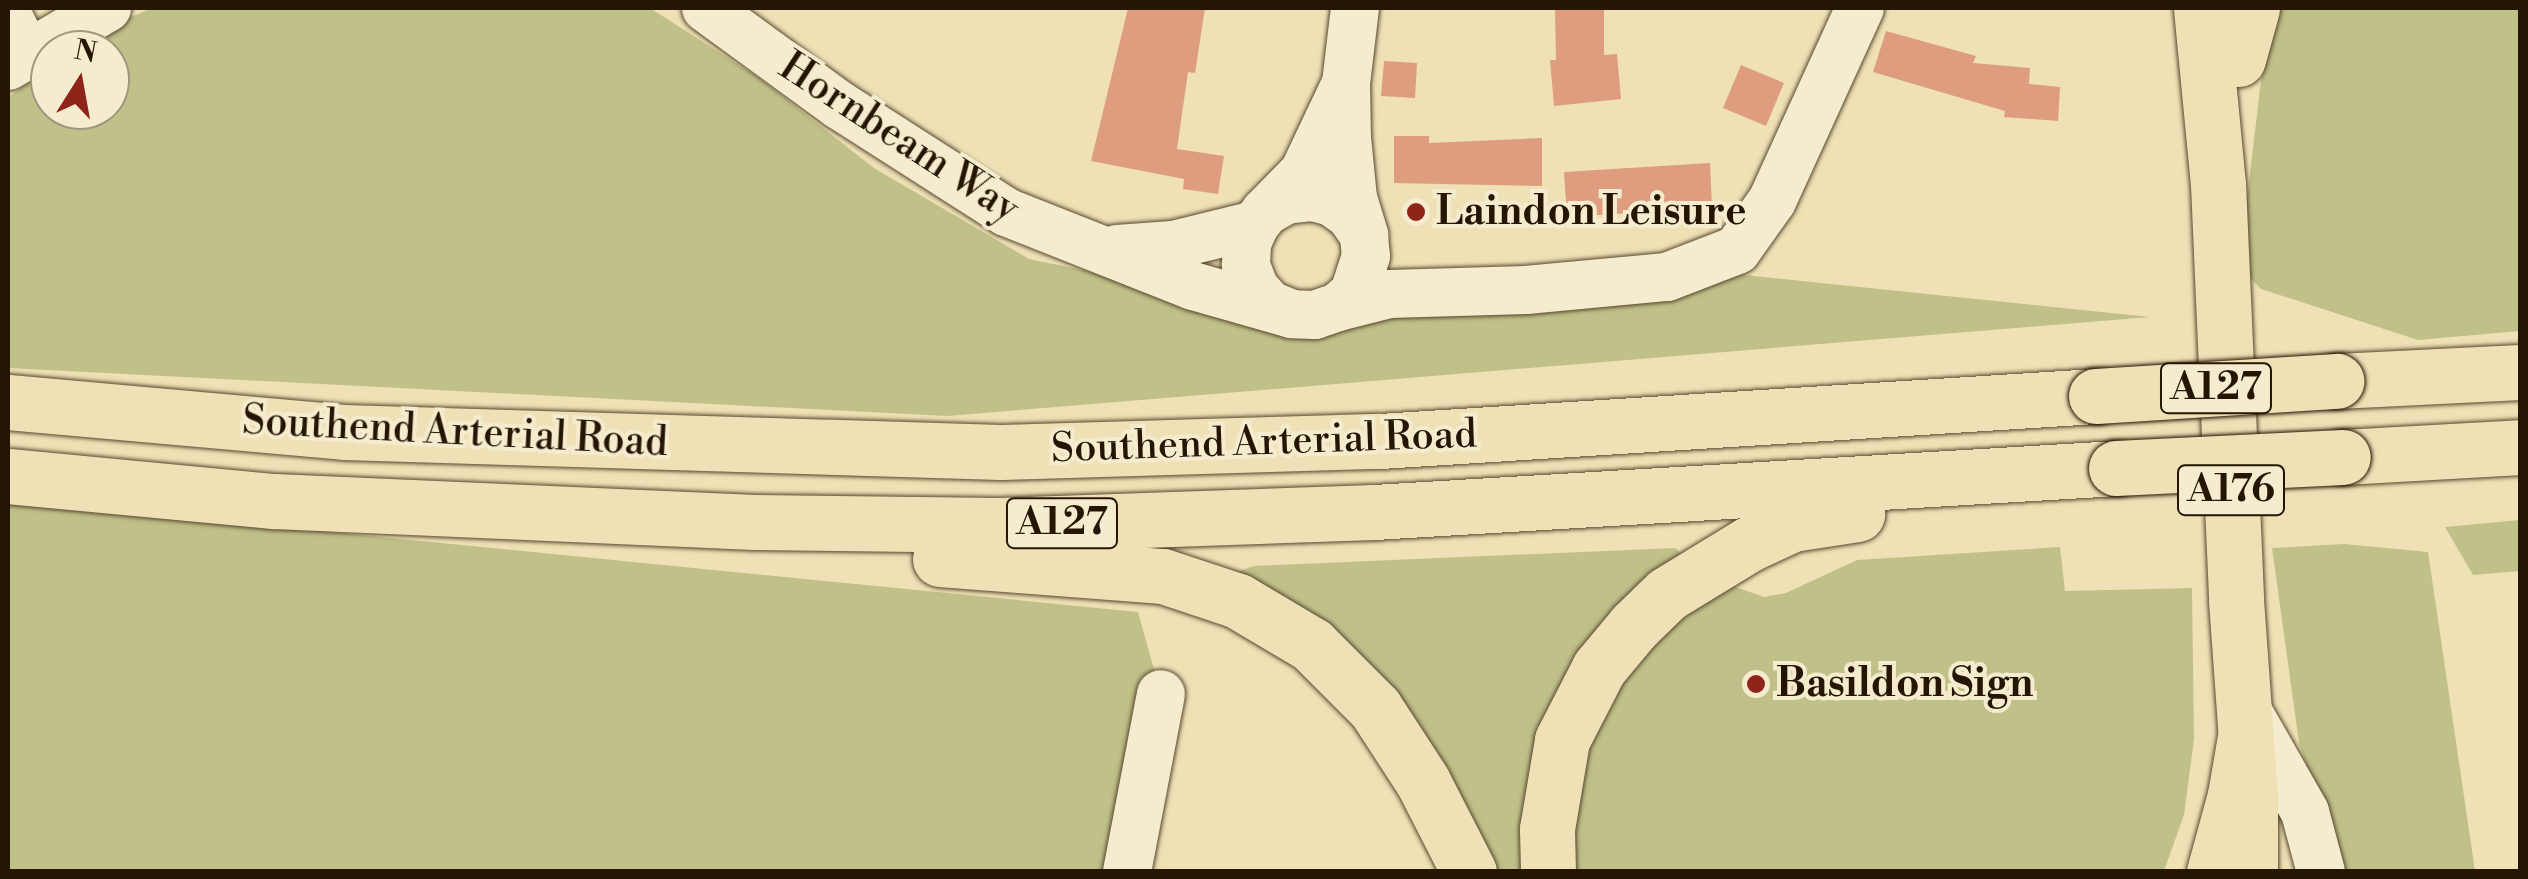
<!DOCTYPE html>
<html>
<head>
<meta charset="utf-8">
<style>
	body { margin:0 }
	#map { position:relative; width:2528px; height:879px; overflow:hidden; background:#efe1b5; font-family:"Libre Bodoni",serif }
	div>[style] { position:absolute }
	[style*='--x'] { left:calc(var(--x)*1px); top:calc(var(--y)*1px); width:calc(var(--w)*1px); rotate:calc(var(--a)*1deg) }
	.green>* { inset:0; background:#c0c189 }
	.building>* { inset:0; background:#dd9d7e }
	.roads { filter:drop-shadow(0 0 2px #584830) drop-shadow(0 0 2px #584830) }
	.minor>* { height:48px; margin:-24px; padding:0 24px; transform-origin:24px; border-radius:24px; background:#f5eccf }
	.major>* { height:55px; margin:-27.5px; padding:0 27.5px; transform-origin:27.5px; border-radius:27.5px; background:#efe1b5 }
	.highway>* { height:55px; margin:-27.5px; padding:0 27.5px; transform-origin:27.5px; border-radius:27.5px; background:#efe1b5 }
	.bridges { filter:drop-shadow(0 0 2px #251503) drop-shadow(0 0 2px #251503) }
	.highway-bridge>* { height:55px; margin:-27.5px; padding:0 27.5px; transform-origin:27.5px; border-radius:27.5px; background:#efe1b5 }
	.dots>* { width:28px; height:28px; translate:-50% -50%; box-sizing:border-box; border:5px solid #f5eccf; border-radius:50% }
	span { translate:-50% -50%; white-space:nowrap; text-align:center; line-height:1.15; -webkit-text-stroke:8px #f5eccf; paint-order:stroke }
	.shield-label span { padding:2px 8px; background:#f5eccf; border:2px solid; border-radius:8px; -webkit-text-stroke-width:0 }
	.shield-label { font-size:38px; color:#251503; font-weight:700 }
	.street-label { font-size:40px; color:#251503 }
	.poi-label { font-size:40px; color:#251503; font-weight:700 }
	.left { translate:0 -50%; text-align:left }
	.frame { position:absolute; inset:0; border:10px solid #251503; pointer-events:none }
	.north { position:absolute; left:30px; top:30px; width:100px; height:100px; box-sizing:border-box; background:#f5eccf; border:2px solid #a2967d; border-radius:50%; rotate:11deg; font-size:28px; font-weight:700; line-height:40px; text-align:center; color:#251503 }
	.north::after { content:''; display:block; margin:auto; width:35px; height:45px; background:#8f2418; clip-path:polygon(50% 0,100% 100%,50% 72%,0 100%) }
</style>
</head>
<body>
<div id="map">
	<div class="green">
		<div style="clip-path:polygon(152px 8px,650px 8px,759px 78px,874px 168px,1029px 259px,1210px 296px,1390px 302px,1744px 275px,2150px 317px,947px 416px,8px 368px,8px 97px,50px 68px,50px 110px,110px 110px,110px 50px,76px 50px,112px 25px)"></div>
		<div style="clip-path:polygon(2281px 8px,2520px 8px,2520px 331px,2418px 340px,2261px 289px,2239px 266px,2265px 47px)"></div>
		<div style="clip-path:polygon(8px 500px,1138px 612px,1161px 694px,1127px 871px,8px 872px)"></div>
		<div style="clip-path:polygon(2520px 520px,2520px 571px,2473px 575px,2445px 527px)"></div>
		<div style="clip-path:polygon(2344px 544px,2428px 552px,2475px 871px,2342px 871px,2299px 743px,2272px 548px)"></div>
		<div style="clip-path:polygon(2060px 547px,2065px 591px,2192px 588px,2194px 739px,2184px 815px,2164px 871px,1565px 872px,1571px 765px,1627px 657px,1716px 580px,1764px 597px,1786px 593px,1857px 560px)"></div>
		<div style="clip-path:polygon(1675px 548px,1690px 561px,1660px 580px,1533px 872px,1492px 871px,1231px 574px,1254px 566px)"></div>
	</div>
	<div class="building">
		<div style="clip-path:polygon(1128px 8px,1205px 8px,1195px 73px,1188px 72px,1177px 149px,1224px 156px,1218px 194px,1183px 189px,1184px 179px,1091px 161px)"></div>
		<div style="clip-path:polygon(1555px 8px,1604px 8px,1604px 55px,1617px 54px,1621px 99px,1554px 106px,1550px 60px,1556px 60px)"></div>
		<div style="clip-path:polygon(1886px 31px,1976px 56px,1973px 63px,2030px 68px,2029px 84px,2060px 87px,2058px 121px,2004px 117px,2005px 111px,1873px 72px)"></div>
		<div style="clip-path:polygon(1384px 61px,1417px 63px,1415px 98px,1381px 96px)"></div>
		<div style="clip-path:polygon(1741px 65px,1784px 83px,1766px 126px,1723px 108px)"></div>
		<div style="clip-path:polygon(1394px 136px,1429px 136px,1429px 143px,1542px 138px,1542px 186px,1394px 183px)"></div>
		<div style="clip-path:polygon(1710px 163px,1712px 208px,1567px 217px,1564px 172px)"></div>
	</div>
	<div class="roads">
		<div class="minor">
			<div style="--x:706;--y:8;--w:165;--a:36.1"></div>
			<div style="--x:839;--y:105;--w:198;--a:32.6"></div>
			<div style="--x:1006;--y:212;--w:201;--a:21.6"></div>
			<div style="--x:1193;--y:286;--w:103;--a:15.8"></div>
			<div style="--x:1355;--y:8;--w:76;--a:96.8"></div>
			<div style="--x:1346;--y:83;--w:55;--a:89"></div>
			<div style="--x:1347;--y:138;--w:60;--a:84.3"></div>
			<div style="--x:1353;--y:198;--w:39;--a:73"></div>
			<div style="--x:8;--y:16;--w:45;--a:63.4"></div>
			<div style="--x:8;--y:66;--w:115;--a:-30.4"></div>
			<div style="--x:1265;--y:212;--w:24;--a:-30"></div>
			<div style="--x:1286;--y:200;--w:26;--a:-7"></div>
			<div style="--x:1312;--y:197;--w:21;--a:14"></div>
			<div style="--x:1332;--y:202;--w:22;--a:36"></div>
			<div style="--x:1350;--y:215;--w:24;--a:55"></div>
			<div style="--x:1364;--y:235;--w:21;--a:85"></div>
			<div style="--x:1366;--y:256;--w:39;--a:108"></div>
			<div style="--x:1354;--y:293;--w:21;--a:139"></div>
			<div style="--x:1338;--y:307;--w:24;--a:161"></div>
			<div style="--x:1315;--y:315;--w:23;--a:-178"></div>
			<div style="--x:1292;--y:314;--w:24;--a:-158"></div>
			<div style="--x:1270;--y:305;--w:22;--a:-133"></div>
			<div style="--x:1255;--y:289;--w:26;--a:-111"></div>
			<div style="--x:1246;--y:265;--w:22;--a:-87"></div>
			<div style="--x:1247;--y:243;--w:20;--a:-66"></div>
			<div style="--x:1255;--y:225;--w:16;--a:-52"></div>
			<div style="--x:1265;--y:212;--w:56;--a:-45.7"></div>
			<div style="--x:1304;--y:172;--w:98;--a:-64.7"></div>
			<div style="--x:1117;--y:249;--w:56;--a:-4.1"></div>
			<div style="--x:1173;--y:245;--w:84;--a:-13.7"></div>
			<div style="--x:1338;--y:307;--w:53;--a:-14.3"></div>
			<div style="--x:1389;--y:294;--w:137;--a:-1.7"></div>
			<div style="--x:1526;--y:290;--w:142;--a:-5.3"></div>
			<div style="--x:1667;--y:277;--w:75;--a:-21.1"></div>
			<div style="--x:1737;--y:250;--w:60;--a:-54.5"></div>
			<div style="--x:1772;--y:201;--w:212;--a:-65.5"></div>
			<div style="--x:2244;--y:705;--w:123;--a:60.3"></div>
			<div style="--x:2305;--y:812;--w:62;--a:75.1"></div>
			<div style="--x:1127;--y:872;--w:181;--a:-79.2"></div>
		</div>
		<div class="major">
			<div style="--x:2201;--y:8;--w:177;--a:84.5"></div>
			<div style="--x:2218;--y:184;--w:416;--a:87.5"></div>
			<div style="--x:2236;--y:600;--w:196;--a:85.9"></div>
			<div style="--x:2250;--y:796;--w:76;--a:90"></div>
		</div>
		<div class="highway">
			<div style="--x:2238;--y:59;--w:53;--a:-74.6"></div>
			<div style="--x:2337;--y:381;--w:183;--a:-2.8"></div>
			<div style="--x:8;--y:402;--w:337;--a:5.1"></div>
			<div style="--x:344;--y:432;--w:657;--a:1.74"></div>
			<div style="--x:1001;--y:452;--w:379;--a:-1.7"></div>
			<div style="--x:1380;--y:441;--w:717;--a:-3.6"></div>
			<div style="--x:2343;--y:457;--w:177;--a:-3.2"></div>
			<div style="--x:8;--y:476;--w:267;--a:5.4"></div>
			<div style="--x:274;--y:501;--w:481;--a:2.5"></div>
			<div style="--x:755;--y:522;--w:244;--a:0.7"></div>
			<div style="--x:999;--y:525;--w:375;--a:-2"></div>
			<div style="--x:1374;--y:512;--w:743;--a:-3.39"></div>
			<div style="--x:940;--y:559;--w:224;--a:4.4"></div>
			<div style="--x:1163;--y:576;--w:79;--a:18.4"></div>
			<div style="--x:1238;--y:601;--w:86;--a:30.7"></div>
			<div style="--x:1312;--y:645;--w:89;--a:45"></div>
			<div style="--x:1375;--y:708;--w:88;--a:57"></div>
			<div style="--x:1423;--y:782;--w:101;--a:62.9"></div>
			<div style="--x:1548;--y:872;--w:43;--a:-91.3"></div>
			<div style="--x:1547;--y:829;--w:90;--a:-80.4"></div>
			<div style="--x:1562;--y:740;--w:81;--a:-62.8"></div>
			<div style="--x:1599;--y:668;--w:55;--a:-50.2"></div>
			<div style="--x:1634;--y:626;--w:46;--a:-44.1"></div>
			<div style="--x:1667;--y:594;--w:96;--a:-31.4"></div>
			<div style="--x:1749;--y:544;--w:47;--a:-24.9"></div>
			<div style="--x:1792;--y:524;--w:66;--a:-8.7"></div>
			<div style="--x:2214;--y:872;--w:80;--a:-74.7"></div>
			<div style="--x:2235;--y:795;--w:59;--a:-80.2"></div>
		</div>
	</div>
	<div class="bridges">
		<div class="highway-bridge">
			<div style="--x:2096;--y:396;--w:241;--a:-3.6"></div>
			<div style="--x:2116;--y:468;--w:227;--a:-2.8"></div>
		</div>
	</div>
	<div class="dots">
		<div style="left:1416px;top:212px;background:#8f2418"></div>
		<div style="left:1756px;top:684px;background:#8f2418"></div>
	</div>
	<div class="shield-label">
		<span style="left:2216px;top:388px">A127</span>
		<span style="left:2231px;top:490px">A176</span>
		<span style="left:1062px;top:523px">A127</span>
	</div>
	<div class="street-label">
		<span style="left:899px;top:138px;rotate:33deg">Hornbeam Way</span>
		<span style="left:455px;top:432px;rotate:3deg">Southend Arterial Road</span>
		<span style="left:1264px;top:442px;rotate:-2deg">Southend Arterial Road</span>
	</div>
	<div class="poi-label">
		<span class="left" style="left:1436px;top:212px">Laindon Leisure</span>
		<span class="left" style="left:1776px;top:684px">Basildon Sign</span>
	</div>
	<div class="frame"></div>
	<div class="north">N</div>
</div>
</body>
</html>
